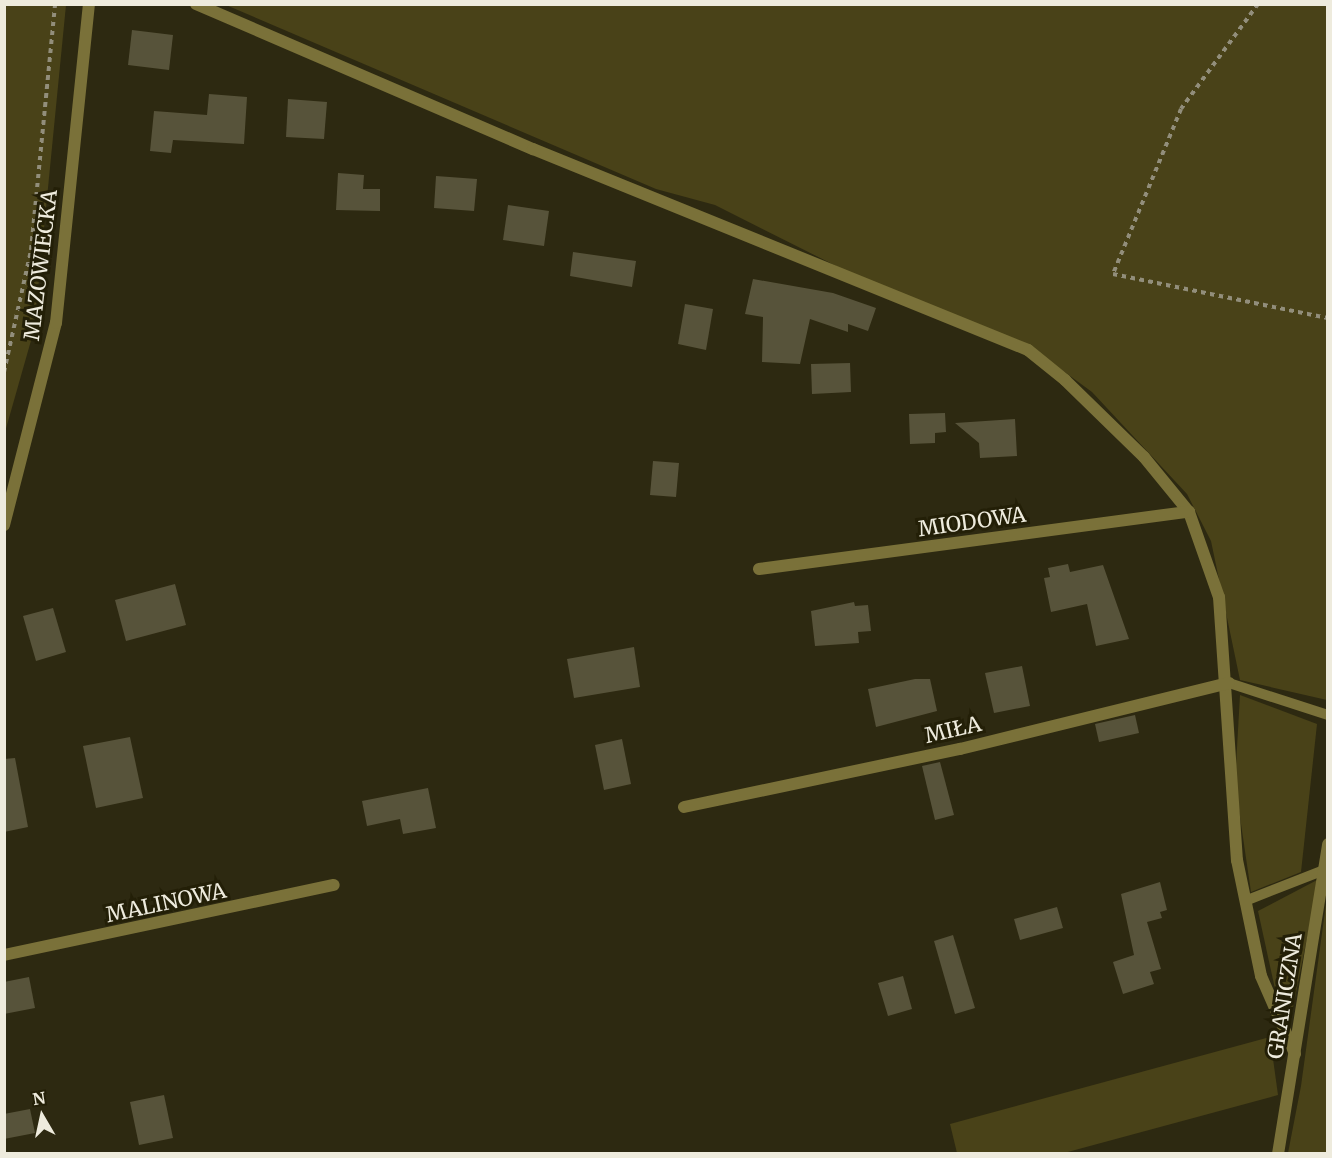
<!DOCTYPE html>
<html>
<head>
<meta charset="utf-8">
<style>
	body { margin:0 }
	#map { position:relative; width:1332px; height:1158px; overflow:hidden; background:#2d2911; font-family:Merriweather,serif }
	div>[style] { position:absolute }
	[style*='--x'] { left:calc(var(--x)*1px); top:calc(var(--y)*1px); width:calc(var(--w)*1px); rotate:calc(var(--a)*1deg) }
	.green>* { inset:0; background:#494218 }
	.building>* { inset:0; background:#57533a }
	.path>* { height:4px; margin-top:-2px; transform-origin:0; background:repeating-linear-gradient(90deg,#928e7b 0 4.5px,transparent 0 9px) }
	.lane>* { height:10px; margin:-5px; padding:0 5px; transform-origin:5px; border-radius:5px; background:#7a7139 }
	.street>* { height:12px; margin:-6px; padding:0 6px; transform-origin:6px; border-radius:6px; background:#7a7139 }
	span { translate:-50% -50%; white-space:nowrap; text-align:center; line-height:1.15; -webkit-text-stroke:6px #231f07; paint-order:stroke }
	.street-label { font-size:21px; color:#eeebdd }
	.frame { position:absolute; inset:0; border:6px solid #eeebdd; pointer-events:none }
	.north { position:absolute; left:12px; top:1086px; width:60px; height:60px; -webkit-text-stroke:4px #231f07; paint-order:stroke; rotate:351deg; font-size:16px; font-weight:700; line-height:24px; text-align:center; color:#eeebdd }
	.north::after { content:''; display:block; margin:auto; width:21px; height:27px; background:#eeebdd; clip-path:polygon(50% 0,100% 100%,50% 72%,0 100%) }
</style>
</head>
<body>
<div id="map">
	<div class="green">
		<div style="clip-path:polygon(5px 4px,66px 5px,34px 330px,5px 432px)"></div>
		<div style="clip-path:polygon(226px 5px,1327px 5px,1327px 700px,1240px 680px,1211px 541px,1187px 494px,1092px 392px,1025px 343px,868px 282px,715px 205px,656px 189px)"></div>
		<div style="clip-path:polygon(1240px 695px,1317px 724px,1301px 872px,1251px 892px,1235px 783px)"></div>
		<div style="clip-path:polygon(1319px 879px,1292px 1012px,1280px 1012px,1258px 911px)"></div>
		<div style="clip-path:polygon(1327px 897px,1327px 1153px,1288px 1153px,1301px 1086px)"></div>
		<div style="clip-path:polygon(1270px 1037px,1278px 1095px,1064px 1153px,957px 1153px,950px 1124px)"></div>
	</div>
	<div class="building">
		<div style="clip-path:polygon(132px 30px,173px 35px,169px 70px,128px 65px)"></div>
		<div style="clip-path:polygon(209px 94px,247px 97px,244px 144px,173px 140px,171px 153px,150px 151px,154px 111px,207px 115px)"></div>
		<div style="clip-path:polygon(288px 99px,327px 102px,324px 139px,286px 137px)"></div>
		<div style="clip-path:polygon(338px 173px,364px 175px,363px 189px,380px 189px,380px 211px,336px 210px)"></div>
		<div style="clip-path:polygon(436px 176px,477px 179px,474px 211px,434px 208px)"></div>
		<div style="clip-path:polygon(508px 205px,549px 211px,544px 246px,503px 240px)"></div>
		<div style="clip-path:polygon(573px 252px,636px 261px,632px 287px,570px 276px)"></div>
		<div style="clip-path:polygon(753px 279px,833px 293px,876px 308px,868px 331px,848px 324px,848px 332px,810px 319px,800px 364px,762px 362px,763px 317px,745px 314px)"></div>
		<div style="clip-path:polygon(685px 304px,713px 309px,706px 350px,678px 344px)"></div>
		<div style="clip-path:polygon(850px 363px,851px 392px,812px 394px,811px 364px)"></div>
		<div style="clip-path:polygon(945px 413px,946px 432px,935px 433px,935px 443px,910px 444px,909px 414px)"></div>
		<div style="clip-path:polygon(1015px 419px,1017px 456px,980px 458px,979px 443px,955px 423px)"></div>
		<div style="clip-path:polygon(653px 461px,679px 463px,676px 497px,650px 495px)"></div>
		<div style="clip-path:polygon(1068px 564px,1070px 572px,1103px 565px,1129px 639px,1096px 646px,1087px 604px,1051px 612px,1044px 578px,1050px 577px,1048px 568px)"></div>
		<div style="clip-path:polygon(175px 584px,186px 625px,126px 641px,115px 600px)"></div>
		<div style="clip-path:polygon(854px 602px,855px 606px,868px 605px,871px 631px,858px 632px,859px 643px,815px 646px,811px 611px)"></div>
		<div style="clip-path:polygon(53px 608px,66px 652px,36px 661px,23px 616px)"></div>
		<div style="clip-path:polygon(634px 647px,640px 687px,574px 698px,567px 659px)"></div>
		<div style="clip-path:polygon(1022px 666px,1030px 706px,994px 713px,985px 673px)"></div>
		<div style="clip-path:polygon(915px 679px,930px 679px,937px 711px,876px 727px,868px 689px)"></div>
		<div style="clip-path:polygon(1135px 715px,1139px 733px,1099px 742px,1095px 724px)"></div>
		<div style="clip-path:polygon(130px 737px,143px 798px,96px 808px,83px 746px)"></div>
		<div style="clip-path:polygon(622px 739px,631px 784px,604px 790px,595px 745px)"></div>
		<div style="clip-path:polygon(15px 758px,28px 827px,4px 832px,4px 759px)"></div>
		<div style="clip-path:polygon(940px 762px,954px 815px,935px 820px,922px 766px)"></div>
		<div style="clip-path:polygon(428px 788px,436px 828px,403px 834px,400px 819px,367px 826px,362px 801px)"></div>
		<div style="clip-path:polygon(1160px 882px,1167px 910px,1160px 912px,1162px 918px,1147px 922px,1161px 969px,1150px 972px,1154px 984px,1123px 994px,1113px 962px,1134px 955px,1121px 894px)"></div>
		<div style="clip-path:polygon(1057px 907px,1063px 928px,1020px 940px,1014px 919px)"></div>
		<div style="clip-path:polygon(953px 935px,975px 1008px,955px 1014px,934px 941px)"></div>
		<div style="clip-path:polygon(903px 976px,912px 1009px,888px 1016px,878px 983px)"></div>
		<div style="clip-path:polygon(29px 977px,35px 1008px,4px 1014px,4px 982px)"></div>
		<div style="clip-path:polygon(164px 1095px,173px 1138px,139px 1145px,130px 1102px)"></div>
		<div style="clip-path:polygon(30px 1109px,35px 1133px,4px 1139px,4px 1114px)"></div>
	</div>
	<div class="path">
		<div style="--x:1258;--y:4;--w:130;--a:126.3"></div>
		<div style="--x:1181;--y:109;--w:178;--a:112.4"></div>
		<div style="--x:1113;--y:274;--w:219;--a:11.6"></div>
		<div style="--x:4;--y:372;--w:125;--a:-77.5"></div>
		<div style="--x:31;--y:250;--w:247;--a:-84.4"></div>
	</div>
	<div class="lane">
		<div style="--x:1229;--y:683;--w:104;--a:17.9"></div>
		<div style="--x:1245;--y:901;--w:85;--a:-21.4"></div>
	</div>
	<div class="street">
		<div style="--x:196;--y:4;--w:367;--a:23.3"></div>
		<div style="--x:533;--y:149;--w:534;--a:22.1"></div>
		<div style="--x:1028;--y:350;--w:48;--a:39"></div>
		<div style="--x:1065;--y:380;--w:110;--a:44.3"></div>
		<div style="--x:1144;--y:457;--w:71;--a:50.7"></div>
		<div style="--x:1189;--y:512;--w:90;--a:70.6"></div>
		<div style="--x:1219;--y:597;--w:264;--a:86.1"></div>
		<div style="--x:1237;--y:860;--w:118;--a:78.3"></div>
		<div style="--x:1261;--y:976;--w:85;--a:66.4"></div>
		<div style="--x:4;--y:525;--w:209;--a:-75.6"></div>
		<div style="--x:56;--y:323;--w:321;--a:-84.1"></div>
		<div style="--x:759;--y:569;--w:434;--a:-7.6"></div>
		<div style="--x:684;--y:807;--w:282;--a:-11.9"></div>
		<div style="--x:960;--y:749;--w:277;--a:-13.8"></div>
		<div style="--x:4;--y:955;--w:337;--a:-12"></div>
		<div style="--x:1278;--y:1154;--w:314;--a:-80.8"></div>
	</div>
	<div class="street-label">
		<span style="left:41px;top:265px;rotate:-83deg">MAZOWIECKA</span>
		<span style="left:972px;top:522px;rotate:-8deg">MIODOWA</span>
		<span style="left:953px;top:730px;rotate:-13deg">MIŁA</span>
		<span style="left:166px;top:903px;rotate:-12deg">MALINOWA</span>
		<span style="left:1285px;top:996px;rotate:-81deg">GRANICZNA</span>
	</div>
	<div class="frame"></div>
	<div class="north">N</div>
</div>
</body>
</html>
